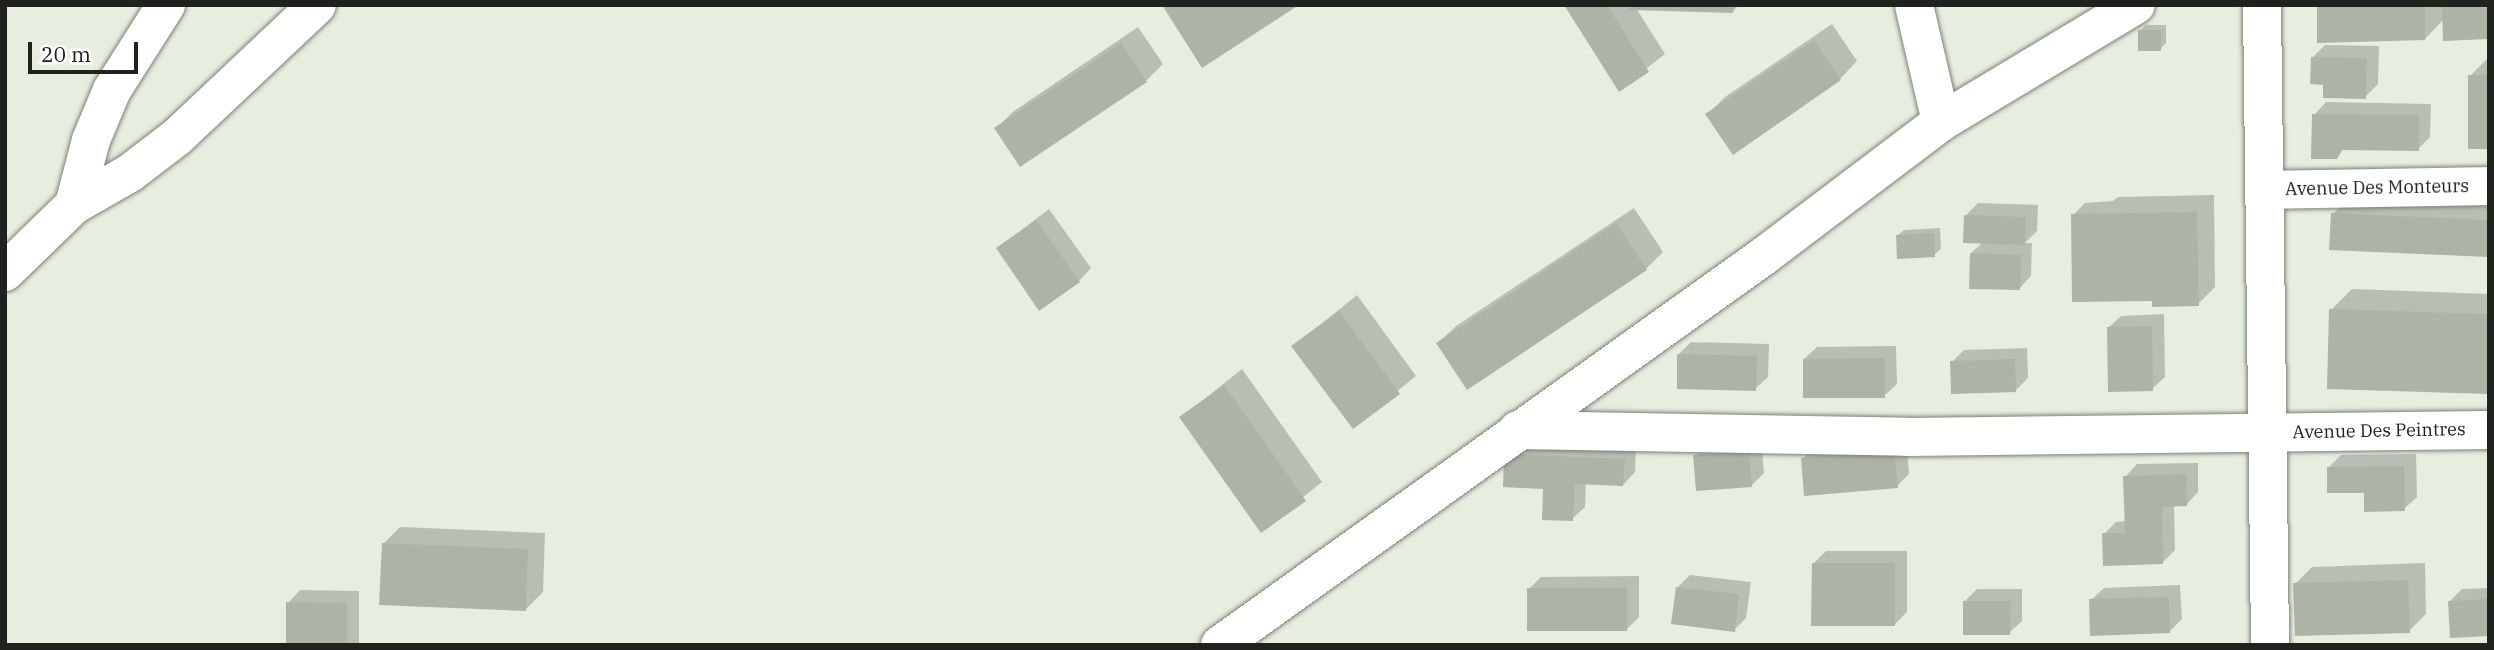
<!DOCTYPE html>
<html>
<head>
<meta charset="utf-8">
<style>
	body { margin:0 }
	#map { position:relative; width:2494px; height:650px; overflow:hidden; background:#e7eee0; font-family:"IBM Plex Serif",serif }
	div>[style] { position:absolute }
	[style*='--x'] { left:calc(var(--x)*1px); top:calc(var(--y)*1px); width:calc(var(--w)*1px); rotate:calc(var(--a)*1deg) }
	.shadow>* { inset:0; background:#0003 }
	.building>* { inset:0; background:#adb4a7 }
	.roads { filter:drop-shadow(0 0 2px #7b8275) drop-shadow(0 0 2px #7b8275) }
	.minor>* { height:38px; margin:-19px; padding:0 19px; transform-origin:19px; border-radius:19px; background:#fff }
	span { translate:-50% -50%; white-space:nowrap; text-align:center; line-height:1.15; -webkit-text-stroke:7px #fff; paint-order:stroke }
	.street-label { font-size:18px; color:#20221d }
	.frame { position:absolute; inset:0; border:7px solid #20221d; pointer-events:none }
	.scale { position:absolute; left:28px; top:42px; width:110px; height:32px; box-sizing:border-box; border:4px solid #20221d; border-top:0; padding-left:9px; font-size:21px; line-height:24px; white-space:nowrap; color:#20221d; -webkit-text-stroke:5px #fff; paint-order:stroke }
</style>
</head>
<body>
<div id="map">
	<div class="shadow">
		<div style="clip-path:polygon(1566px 5px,1739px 5px,1733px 11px,1636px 8px,1665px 54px,1620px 89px)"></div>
		<div style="clip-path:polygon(2319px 5px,2489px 5px,2444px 19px,2425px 39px)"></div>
		<div style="clip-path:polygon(1832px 24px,1857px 61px,1840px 79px,1733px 152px,1708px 114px,1725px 97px)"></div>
		<div style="clip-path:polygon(2146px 25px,2166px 25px,2166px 43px,2160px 49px,2140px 31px)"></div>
		<div style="clip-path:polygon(1138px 27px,1163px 64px,1146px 81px,996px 128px,1014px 111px)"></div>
		<div style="clip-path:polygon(2325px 45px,2379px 46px,2378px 84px,2365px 97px,2325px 83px,2313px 57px)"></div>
		<div style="clip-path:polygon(2487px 59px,2489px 59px,2489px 147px,2470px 76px)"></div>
		<div style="clip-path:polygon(2326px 102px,2431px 104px,2430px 137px,2418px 149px,2345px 148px,2336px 157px,2314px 115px)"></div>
		<div style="clip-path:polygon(2214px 195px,2215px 287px,2198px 304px,2154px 299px,2073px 215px,2085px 203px,2113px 201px,2118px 197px)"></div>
		<div style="clip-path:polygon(2350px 196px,2489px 203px,2489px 255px,2333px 214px)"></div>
		<div style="clip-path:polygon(1978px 203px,2038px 205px,2037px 231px,2025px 243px,2032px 243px,2031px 276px,2019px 289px,1971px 253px,1983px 242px,1966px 215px)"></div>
		<div style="clip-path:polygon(1634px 208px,1663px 252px,1646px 269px,1438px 343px,1456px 326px)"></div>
		<div style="clip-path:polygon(1049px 209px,1091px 268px,1079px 281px,998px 248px)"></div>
		<div style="clip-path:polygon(1940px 228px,1941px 249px,1934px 255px,1897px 236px,1904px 230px)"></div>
		<div style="clip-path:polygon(2352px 289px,2489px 294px,2489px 392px,2331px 310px)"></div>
		<div style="clip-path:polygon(1357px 295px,1416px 376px,1353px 427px,1294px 346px)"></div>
		<div style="clip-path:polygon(2164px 314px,2165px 377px,2152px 389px,2108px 328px,2121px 316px)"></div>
		<div style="clip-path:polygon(1691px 342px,1769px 344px,1768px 377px,1755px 389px,1679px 354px)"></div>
		<div style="clip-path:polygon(1896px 346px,1897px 384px,1884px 396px,1804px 359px,1817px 347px)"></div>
		<div style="clip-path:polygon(2027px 348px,2028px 378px,2015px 391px,1952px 362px,1964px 350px)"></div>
		<div style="clip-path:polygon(1242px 369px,1322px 482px,1262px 530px,1182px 417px)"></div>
		<div style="clip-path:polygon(1906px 438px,1909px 474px,1897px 486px,1803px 459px,1815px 446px)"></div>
		<div style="clip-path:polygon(1761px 440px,1764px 473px,1751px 486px,1695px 456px,1708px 444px)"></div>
		<div style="clip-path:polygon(1518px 442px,1636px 447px,1635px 472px,1623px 485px,1586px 483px,1585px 507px,1572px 519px,1545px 488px,1505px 486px)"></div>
		<div style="clip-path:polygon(2416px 454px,2417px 497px,2404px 509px,2329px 467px,2341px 455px)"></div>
		<div style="clip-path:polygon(2198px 463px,2198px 492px,2186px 505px,2174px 505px,2175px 550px,2163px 562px,2104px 534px,2116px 522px,2126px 521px,2125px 477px,2137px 464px)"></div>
		<div style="clip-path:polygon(400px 527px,545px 533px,543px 592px,526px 609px,383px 544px)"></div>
		<div style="clip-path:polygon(1826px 551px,1907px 551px,1907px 612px,1894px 625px,1814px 563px)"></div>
		<div style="clip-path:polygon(2425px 563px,2426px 614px,2409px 631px,2295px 584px,2312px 567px)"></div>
		<div style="clip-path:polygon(1690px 575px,1751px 582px,1746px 618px,1734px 630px,1678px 587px)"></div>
		<div style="clip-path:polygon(1639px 576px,1639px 617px,1627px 629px,1529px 589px,1541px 577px)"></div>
		<div style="clip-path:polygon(2180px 585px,2182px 619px,2169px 632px,2091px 600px,2104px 588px)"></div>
		<div style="clip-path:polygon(2489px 588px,2489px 634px,2449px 602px,2462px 589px)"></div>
		<div style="clip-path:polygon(1977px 589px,2022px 589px,2022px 621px,2009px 633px,1965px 601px)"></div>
		<div style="clip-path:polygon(300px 590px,359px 591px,359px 645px,288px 645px,288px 603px)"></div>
	</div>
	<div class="building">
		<div style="clip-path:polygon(1162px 5px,1299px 5px,1202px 68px)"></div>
		<div style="clip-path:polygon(1564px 5px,1607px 5px,1649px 72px,1619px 92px)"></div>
		<div style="clip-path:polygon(1630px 5px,1734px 5px,1733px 13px,1629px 10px)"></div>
		<div style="clip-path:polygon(2317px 5px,2425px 5px,2425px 40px,2317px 43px)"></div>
		<div style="clip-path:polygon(2442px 5px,2489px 5px,2489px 39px,2443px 41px)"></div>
		<div style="clip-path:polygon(2138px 30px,2161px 30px,2161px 51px,2138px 51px)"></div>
		<div style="clip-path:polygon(1814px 40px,1841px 80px,1733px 155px,1705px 114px)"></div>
		<div style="clip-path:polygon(1121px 43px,1147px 82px,1020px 167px,994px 128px)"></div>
		<div style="clip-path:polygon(2311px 57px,2367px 58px,2366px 99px,2323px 98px,2323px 85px,2310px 84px)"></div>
		<div style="clip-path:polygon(2468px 75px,2489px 75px,2489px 149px,2468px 149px)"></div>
		<div style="clip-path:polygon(2312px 114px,2419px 115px,2419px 151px,2342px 150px,2337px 159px,2311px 159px)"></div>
		<div style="clip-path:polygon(2197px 212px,2199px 306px,2152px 307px,2152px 301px,2072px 302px,2071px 214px)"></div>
		<div style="clip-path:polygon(2331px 213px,2489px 220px,2489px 257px,2329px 250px)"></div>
		<div style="clip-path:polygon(1964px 215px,2026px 217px,2025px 245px,1963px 243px)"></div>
		<div style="clip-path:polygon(1036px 220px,1080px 282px,1039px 311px,996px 248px)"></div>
		<div style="clip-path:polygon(1616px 223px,1647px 270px,1467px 390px,1436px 343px)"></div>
		<div style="clip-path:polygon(1934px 233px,1935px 257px,1897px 259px,1896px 235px)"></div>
		<div style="clip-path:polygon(1970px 253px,2021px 255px,2020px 290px,1969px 289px)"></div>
		<div style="clip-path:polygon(2329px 309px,2489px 314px,2489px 394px,2327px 389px)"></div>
		<div style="clip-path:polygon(1339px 311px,1400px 394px,1353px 429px,1291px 346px)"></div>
		<div style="clip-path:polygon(2152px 326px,2153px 391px,2108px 392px,2107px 327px)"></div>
		<div style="clip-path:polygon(1677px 354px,1757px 356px,1756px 391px,1677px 389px)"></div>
		<div style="clip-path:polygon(1885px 358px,1885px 398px,1803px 398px,1803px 359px)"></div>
		<div style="clip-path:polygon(2015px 359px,2016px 392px,1951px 394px,1950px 361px)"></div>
		<div style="clip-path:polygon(1224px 385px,1306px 501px,1261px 533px,1179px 417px)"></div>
		<div style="clip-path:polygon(1894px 450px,1898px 488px,1804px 496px,1801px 458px)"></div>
		<div style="clip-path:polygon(1749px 452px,1752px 487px,1696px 491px,1693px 455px)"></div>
		<div style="clip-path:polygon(1504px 454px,1625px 459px,1623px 486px,1575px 484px,1573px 521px,1542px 520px,1543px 489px,1503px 487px)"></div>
		<div style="clip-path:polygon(2404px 466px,2405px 511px,2364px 512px,2364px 493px,2327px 493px,2327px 467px)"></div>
		<div style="clip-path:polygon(2186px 474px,2187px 506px,2162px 507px,2163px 564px,2103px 566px,2102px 533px,2125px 533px,2123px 476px)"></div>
		<div style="clip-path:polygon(382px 543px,528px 549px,526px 611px,379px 605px)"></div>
		<div style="clip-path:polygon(1812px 563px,1895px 563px,1895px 626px,1811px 626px)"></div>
		<div style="clip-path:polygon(2408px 580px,2410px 633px,2295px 636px,2293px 583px)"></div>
		<div style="clip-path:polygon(1676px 587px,1739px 594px,1735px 632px,1671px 624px)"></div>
		<div style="clip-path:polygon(1527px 588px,1627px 588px,1627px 631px,1527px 631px)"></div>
		<div style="clip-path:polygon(2169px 597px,2170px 633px,2090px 636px,2089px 599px)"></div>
		<div style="clip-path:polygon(2489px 599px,2489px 636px,2450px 638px,2448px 601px)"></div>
		<div style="clip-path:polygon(1963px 601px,2011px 601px,2010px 635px,1963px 635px)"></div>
		<div style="clip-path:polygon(286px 602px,347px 603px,347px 645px,286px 645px)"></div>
	</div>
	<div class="roads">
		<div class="minor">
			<div style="--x:1914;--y:5;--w:120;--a:77"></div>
			<div style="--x:2262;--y:5;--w:640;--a:89.28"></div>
			<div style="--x:2265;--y:190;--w:224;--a:-1"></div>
			<div style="--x:74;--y:205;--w:64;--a:-29.7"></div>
			<div style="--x:130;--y:173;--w:59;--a:-37.5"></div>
			<div style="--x:177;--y:137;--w:192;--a:-43.3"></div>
			<div style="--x:5;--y:272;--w:96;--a:-44.2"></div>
			<div style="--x:74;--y:205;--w:67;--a:-75.3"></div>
			<div style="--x:91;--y:140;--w:54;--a:-67.2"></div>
			<div style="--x:112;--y:90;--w:101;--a:-57.6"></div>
			<div style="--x:1518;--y:430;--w:390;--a:1"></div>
			<div style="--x:1908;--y:437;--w:581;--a:-0.69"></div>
			<div style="--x:1220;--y:645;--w:669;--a:-35.57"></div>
			<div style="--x:1764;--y:256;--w:222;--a:-37.1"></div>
			<div style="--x:1941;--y:122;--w:227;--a:-31"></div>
		</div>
	</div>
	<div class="street-label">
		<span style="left:2377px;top:188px;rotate:-1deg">Avenue Des Monteurs</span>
		<span style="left:2379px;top:431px;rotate:-1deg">Avenue Des Peintres</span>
	</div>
	<div class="frame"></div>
	<div class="scale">20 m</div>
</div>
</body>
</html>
